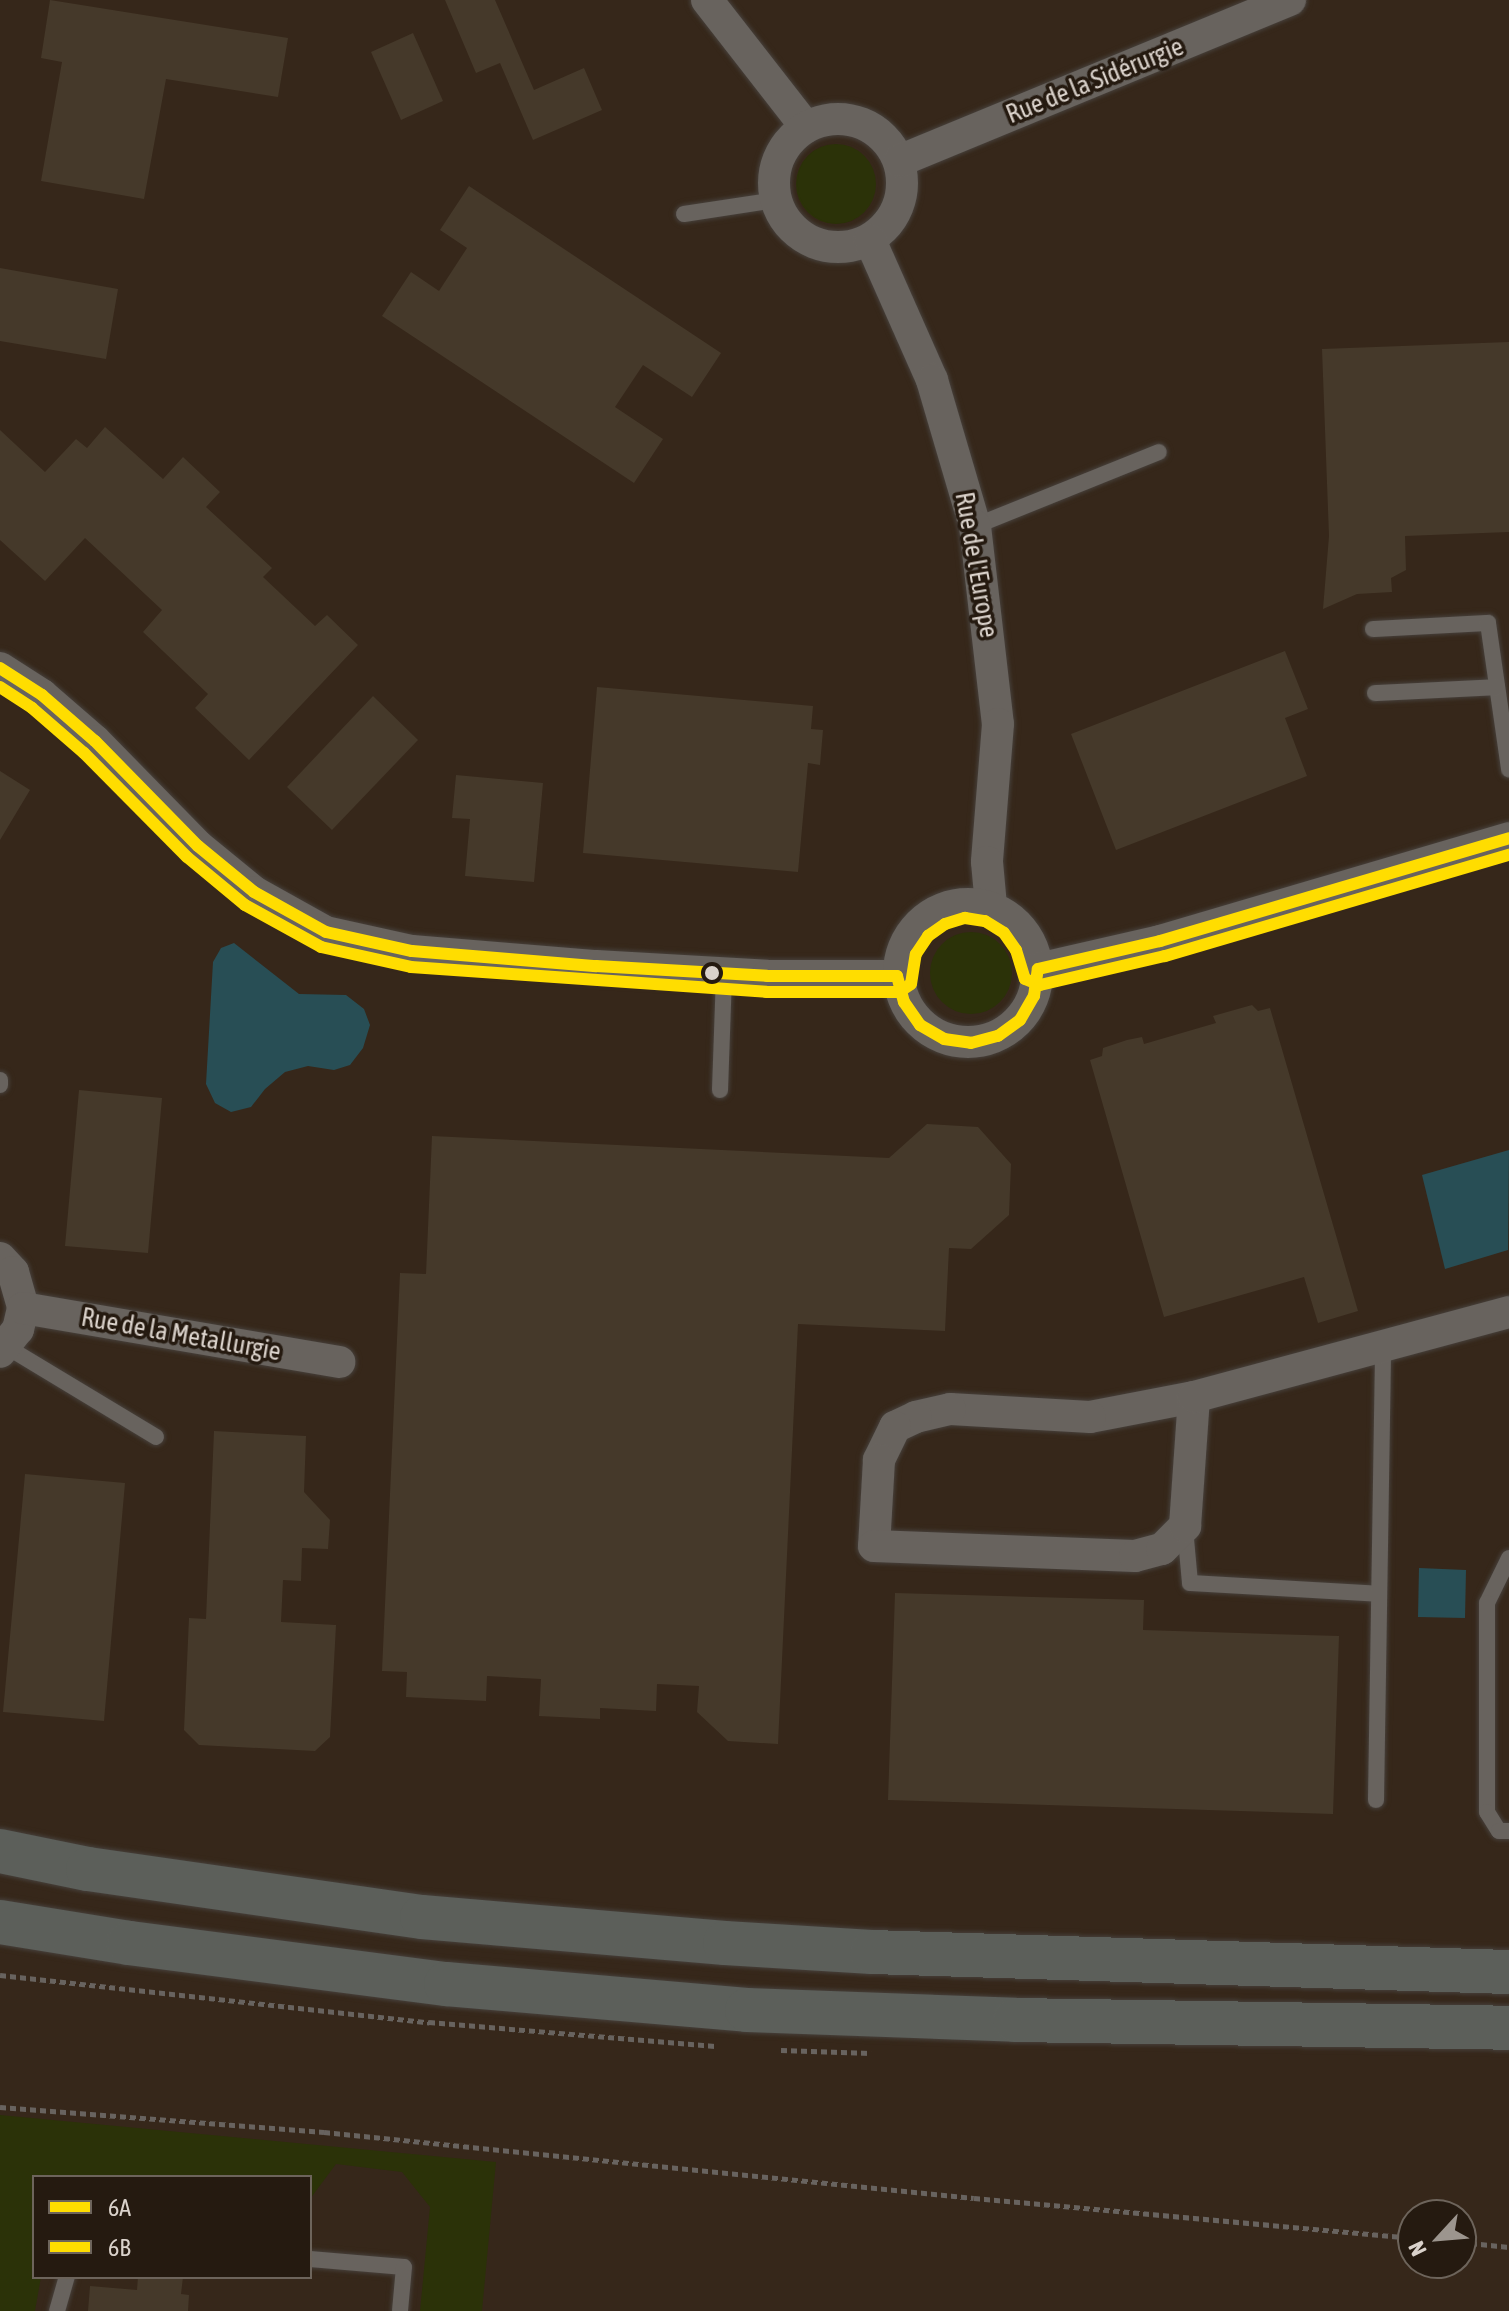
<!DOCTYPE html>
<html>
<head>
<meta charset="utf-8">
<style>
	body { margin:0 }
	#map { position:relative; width:1509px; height:2311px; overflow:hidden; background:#2a241e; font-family:"Asap Condensed",sans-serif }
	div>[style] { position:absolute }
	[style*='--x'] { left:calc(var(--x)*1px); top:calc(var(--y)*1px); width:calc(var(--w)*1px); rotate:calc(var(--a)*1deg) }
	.built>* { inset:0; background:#36271a }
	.green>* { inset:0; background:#2b3208 }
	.round { border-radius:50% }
	.water>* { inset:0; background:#284e55 }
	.building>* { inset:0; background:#45392a }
	.path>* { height:5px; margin-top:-2.5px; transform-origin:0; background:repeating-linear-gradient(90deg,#68635f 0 6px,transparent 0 10px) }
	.roads { filter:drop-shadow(0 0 2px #46403b) drop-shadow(0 0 2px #46403b) }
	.service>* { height:16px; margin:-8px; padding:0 8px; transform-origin:8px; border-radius:8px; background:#68635e }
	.minor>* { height:32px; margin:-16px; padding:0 16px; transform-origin:16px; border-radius:16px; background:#68635e }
	.minor>.ring { margin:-16px; padding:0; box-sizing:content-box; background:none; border:32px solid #68635e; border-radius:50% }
	.primary>* { height:44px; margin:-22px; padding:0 22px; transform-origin:22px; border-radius:22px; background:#5c5f5a }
	.bus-1>* { height:12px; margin:-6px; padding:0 6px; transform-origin:6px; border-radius:6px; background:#fd0 }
	.bus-2>* { height:12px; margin:-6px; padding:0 6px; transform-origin:6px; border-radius:6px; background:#fd0 }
	.dots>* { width:22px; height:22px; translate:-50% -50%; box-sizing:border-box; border:4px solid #251a10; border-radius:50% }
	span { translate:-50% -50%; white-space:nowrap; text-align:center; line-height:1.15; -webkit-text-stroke:7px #251a10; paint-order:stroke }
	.street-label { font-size:26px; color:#dad2cb }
	.legend { position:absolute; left:32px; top:2175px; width:280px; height:104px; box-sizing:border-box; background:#251a10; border:2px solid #6d645b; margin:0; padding:10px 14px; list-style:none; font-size:24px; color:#dad2cb }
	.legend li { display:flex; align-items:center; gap:16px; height:40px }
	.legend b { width:40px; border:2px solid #6d645b }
	.north { position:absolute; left:1397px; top:2199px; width:80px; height:80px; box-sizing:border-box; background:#251a10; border:2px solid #6d645b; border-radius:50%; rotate:244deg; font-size:22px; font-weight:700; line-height:32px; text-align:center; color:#dad2cb }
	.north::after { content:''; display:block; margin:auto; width:28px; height:36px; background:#9c958e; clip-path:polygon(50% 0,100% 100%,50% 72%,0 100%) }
</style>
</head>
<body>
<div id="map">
	<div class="built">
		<div style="clip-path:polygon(evenodd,0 0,1509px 0,1509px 2311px,0 2311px,0 0,34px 2177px,310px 2177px,310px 2277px,34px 2277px,34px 2177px,0 0,1413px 2215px,1461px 2215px,1461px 2263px,1413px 2263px,1413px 2215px)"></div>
	</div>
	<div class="green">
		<div class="round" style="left:796px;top:144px;width:80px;height:80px"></div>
		<div class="round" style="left:930px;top:932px;width:82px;height:82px"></div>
		<div style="clip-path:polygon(0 2115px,496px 2162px,482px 2311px,420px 2311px,430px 2207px,402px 2172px,336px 2164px,310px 2199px,310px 2177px,34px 2177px,34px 2277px,41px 2277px,35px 2311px,0 2311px)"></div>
	</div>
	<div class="water">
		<div style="clip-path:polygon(234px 943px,299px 994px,346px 995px,364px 1009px,370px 1025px,363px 1048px,350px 1065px,334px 1070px,308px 1066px,285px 1072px,265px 1089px,251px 1107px,231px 1112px,215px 1103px,206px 1084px,213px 962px,221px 948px)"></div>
		<div style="clip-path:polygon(1509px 1150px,1508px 1250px,1445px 1269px,1422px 1175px)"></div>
		<div style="clip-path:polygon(1419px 1568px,1466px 1570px,1465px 1618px,1418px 1617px)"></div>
	</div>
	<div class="building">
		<div style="clip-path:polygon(50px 0,288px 38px,278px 97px,166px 79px,144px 199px,41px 181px,62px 62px,41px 58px)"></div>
		<div style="clip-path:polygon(445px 0,495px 0,534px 90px,584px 68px,602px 110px,533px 140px,500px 63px,476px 73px)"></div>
		<div style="clip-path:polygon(413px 33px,443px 101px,401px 120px,371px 52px)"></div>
		<div style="clip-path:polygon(469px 186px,721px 353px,692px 397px,643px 365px,615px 407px,663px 439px,634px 483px,382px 316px,411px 272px,439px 291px,467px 248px,440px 230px)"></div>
		<div style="clip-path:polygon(0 268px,118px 289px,106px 359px,0 341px)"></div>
		<div style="clip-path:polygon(1509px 342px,1509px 532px,1405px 536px,1406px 570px,1391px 578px,1392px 592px,1357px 594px,1323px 609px,1329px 536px,1322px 349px)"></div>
		<div style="clip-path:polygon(105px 427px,163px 479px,183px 457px,220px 492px,206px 507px,272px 568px,263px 577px,315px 626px,327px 615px,358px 645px,249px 760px,195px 708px,208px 694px,143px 632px,162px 610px,85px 538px,45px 581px,0 540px,0 430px,45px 472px,76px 439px,87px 448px)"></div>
		<div style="clip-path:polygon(1285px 651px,1308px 709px,1285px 718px,1307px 776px,1116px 850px,1071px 734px)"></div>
		<div style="clip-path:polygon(597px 687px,813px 706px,811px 729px,823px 730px,820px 765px,808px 763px,798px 872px,583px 853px)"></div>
		<div style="clip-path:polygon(373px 696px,418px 740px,332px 830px,287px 787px)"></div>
		<div style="clip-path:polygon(0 771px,30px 790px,0 840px)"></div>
		<div style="clip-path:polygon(456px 775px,543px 783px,534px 882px,465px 876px,470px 819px,452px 818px)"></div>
		<div style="clip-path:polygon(1252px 1005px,1258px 1011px,1270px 1008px,1358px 1311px,1318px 1323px,1304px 1277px,1164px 1317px,1090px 1060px,1102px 1056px,1103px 1048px,1127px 1040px,1142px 1037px,1144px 1044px,1216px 1023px,1213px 1016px)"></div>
		<div style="clip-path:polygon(79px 1090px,162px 1098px,148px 1253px,65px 1246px)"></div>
		<div style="clip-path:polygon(927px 1124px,978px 1127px,1011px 1164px,1009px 1215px,971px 1249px,949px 1248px,945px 1331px,798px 1324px,778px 1744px,728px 1741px,697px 1712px,699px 1686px,657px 1684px,656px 1711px,600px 1708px,600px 1719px,539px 1716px,541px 1679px,487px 1676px,486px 1701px,406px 1697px,407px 1672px,382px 1671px,400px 1273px,426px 1274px,432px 1136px,889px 1158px)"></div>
		<div style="clip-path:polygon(214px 1431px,306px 1436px,304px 1492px,330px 1520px,328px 1549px,302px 1548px,301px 1581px,283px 1580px,281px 1622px,336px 1625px,330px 1737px,315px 1751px,199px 1745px,184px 1730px,189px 1618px,206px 1619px)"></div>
		<div style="clip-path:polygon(25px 1474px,125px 1483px,104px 1721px,3px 1712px)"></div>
		<div style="clip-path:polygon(895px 1593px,1144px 1600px,1143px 1630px,1339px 1636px,1333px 1814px,888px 1800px)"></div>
		<div style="clip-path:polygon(138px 2277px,183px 2277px,181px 2294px,189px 2295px,188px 2311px,88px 2311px,90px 2286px,137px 2290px)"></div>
	</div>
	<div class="path">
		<div style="--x:0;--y:1975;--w:432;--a:6.3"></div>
		<div style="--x:429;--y:2022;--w:287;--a:4.8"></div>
		<div style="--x:781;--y:2050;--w:90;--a:1.9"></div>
		<div style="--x:0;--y:2107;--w:325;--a:4.4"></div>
		<div style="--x:324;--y:2132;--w:653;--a:5.8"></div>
		<div style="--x:974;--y:2198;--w:441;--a:5.2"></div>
		<div style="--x:1461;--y:2242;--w:48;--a:5.9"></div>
	</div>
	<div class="roads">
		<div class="service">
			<div style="--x:684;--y:214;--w:92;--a:-8.7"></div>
			<div style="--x:975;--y:526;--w:198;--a:-21.9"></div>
			<div style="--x:1373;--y:629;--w:115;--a:-3"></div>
			<div style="--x:1488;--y:623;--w:148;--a:81.8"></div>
			<div style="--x:1375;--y:693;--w:122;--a:-2.8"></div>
			<div style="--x:0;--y:1085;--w:5;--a:-90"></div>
			<div style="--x:720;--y:1090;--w:117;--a:-88"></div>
			<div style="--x:7;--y:1347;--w:174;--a:31.1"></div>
			<div style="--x:1185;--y:1528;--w:55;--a:84.8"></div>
			<div style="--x:1190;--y:1583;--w:189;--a:3.3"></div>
			<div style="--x:1509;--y:1558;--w:50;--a:116.1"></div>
			<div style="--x:1487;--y:1603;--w:209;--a:90"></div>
			<div style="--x:1487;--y:1812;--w:22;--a:58"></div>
			<div style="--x:1499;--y:1831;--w:10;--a:0"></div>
			<div style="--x:1376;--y:1800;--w:454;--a:-89.1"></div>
			<div style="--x:310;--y:2259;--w:94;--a:4.9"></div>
			<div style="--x:404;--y:2267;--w:44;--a:95.2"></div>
			<div style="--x:57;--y:2311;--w:35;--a:-74"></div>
		</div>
		<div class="minor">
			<div style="--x:707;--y:0;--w:161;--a:52.1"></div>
			<div class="ring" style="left:774px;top:119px;width:96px;height:96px"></div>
			<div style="--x:899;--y:161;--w:423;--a:-22.4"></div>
			<div style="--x:870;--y:240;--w:153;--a:66.1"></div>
			<div style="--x:932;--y:380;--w:152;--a:73.6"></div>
			<div style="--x:975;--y:526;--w:199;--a:83.4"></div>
			<div style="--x:998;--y:724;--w:138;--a:94.6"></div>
			<div style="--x:987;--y:862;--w:44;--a:84.8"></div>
			<div style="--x:0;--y:668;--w:50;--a:32.7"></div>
			<div style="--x:42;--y:695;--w:70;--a:41"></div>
			<div style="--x:95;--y:741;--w:147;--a:45.6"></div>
			<div style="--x:198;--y:846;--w:72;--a:39.4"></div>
			<div style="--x:254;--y:892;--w:82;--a:29.1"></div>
			<div style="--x:326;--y:932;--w:88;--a:12.5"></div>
			<div style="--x:412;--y:951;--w:185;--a:4.7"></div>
			<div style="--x:596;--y:966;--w:171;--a:3.3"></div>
			<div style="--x:767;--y:976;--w:130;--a:0"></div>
			<div class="ring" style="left:899px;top:904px;width:106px;height:106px"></div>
			<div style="--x:1038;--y:969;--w:125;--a:-12.9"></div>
			<div style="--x:1160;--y:941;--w:364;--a:-16.4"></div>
			<div style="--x:0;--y:1258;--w:19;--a:47"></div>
			<div style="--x:13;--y:1272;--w:37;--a:74"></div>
			<div style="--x:23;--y:1308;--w:22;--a:103"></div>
			<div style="--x:18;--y:1329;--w:29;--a:128"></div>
			<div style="--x:23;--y:1308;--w:321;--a:9.7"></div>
			<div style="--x:1194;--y:1397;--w:106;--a:169.1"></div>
			<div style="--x:1090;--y:1417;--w:140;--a:-176.7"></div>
			<div style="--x:950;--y:1409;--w:35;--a:167"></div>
			<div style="--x:916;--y:1417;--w:23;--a:155"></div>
			<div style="--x:895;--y:1427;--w:37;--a:116"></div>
			<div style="--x:879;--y:1460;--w:86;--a:93.3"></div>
			<div style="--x:874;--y:1546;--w:261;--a:2.2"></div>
			<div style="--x:1135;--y:1556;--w:28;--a:-15"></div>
			<div style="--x:1162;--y:1549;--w:33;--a:-45"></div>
			<div style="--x:1185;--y:1526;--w:129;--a:-86"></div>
			<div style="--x:1194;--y:1397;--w:326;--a:-15.1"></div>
		</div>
		<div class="primary">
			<div style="--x:0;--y:1851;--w:90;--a:11.6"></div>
			<div style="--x:88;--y:1869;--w:337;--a:8.2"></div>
			<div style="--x:422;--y:1917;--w:304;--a:4.9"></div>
			<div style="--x:725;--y:1943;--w:147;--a:3.5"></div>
			<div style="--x:872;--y:1952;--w:637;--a:1.8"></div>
			<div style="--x:0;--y:1922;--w:131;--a:9.2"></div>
			<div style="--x:129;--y:1943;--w:320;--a:7.4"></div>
			<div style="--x:446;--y:1984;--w:302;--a:4.9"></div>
			<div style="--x:747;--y:2010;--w:268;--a:2.1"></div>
			<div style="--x:1015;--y:2020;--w:494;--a:0.9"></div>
		</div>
	</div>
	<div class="bus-1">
		<div style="--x:0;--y:668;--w:50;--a:32.7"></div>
		<div style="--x:42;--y:695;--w:70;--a:41"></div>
		<div style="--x:95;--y:741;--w:147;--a:45.6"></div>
		<div style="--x:198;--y:846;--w:72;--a:39.4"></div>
		<div style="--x:254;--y:892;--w:82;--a:29.1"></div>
		<div style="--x:326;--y:932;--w:88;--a:12.5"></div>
		<div style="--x:412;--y:951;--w:185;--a:4.7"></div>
		<div style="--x:596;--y:966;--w:171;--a:3.3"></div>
		<div style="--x:767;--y:976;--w:130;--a:0"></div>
		<div style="--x:897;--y:976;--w:27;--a:75"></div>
		<div style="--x:904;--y:1002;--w:28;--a:55"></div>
		<div style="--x:920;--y:1025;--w:28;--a:30"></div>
		<div style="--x:944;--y:1039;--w:27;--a:8"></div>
		<div style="--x:971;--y:1043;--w:28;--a:-15"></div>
		<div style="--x:998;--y:1036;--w:27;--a:-36"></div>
		<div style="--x:1020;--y:1020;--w:28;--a:-60"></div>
		<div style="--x:1034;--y:996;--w:27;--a:-82"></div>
		<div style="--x:1038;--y:969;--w:125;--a:-12.9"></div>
		<div style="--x:1160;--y:941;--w:364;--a:-16.4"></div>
	</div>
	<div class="bus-2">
		<div style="--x:0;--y:687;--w:38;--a:33"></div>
		<div style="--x:32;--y:708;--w:69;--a:40.9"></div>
		<div style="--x:84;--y:753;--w:146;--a:45.3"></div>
		<div style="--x:187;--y:857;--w:75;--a:39.6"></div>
		<div style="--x:245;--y:905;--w:87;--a:28.9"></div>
		<div style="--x:321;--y:947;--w:92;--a:12.5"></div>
		<div style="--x:411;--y:967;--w:356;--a:4"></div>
		<div style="--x:766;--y:992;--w:133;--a:0"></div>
		<div style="--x:899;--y:992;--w:14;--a:-34"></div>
		<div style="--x:911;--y:984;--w:30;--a:-81"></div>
		<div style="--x:916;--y:954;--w:22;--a:-56"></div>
		<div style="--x:928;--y:936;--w:21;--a:-35"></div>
		<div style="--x:945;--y:924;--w:21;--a:-17"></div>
		<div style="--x:965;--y:918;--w:20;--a:9"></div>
		<div style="--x:985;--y:921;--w:22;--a:32"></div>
		<div style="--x:1004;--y:933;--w:21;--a:55"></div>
		<div style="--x:1016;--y:950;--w:30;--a:73"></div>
		<div style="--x:1025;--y:979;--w:16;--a:22"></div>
		<div style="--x:1040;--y:985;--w:128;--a:-13.1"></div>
		<div style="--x:1165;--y:956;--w:359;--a:-16.4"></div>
	</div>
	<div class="dots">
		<div style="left:712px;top:973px;background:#dad2cb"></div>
	</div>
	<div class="street-label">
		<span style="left:1095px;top:81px;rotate:-22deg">Rue de la Sidérurgie</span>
		<span style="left:976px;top:565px;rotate:80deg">Rue de l'Europe</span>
		<span style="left:181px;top:1335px;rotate:10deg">Rue de la Metallurgie</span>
	</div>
	<ul class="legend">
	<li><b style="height:10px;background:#fd0"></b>6A</li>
	<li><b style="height:10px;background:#fd0"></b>6B</li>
	</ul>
	<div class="north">N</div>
</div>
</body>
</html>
